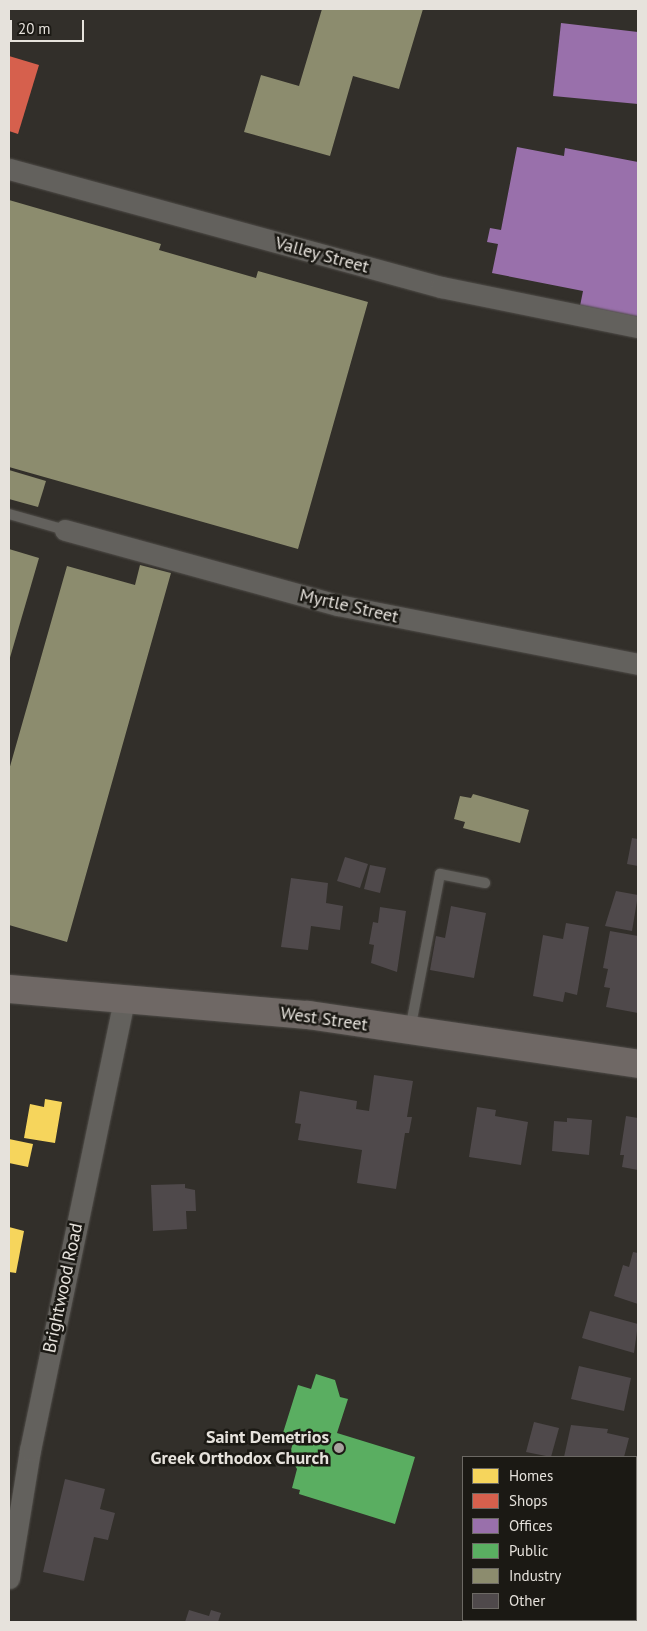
<!DOCTYPE html>
<html>
<head>
<meta charset="utf-8">
<style>
	body { margin:0 }
	#map { position:relative; width:647px; height:1631px; overflow:hidden; background:#322f2a; font-family:"PT Sans",sans-serif }
	div>[style] { position:absolute }
	[style*='--x'] { left:calc(var(--x)*1px); top:calc(var(--y)*1px); width:calc(var(--w)*1px); rotate:calc(var(--a)*1deg) }
	.homes>* { inset:0; background:#f6d55c }
	.shops>* { inset:0; background:#d6604d }
	.offices>* { inset:0; background:#9970ab }
	.public>* { inset:0; background:#5aae61 }
	.industry>* { inset:0; background:#8c8c6e }
	.building>* { inset:0; background:#4f494b }
	.roads { filter:drop-shadow(0 0 1px #4f4c48) drop-shadow(0 0 1px #4f4c48) }
	.service>* { height:10px; margin:-5px; padding:0 5px; transform-origin:5px; border-radius:5px; background:#63615d }
	.minor>* { height:21px; margin:-10.5px; padding:0 10.5px; transform-origin:10.5px; border-radius:10.5px; background:#63615d }
	.primary>* { height:28px; margin:-14px; padding:0 14px; transform-origin:14px; border-radius:14px; background:#6f6865 }
	.dots>* { width:14px; height:14px; translate:-50% -50%; box-sizing:border-box; border:2px solid #1b1914; border-radius:50% }
	span { translate:-50% -50%; white-space:nowrap; text-align:center; line-height:1.15; -webkit-text-stroke:5px #1b1914; paint-order:stroke }
	.street-label { font-size:18px; color:#e6e2dc }
	.poi-label { font-size:18px; color:#e6e2dc; font-weight:700 }
	.right { translate:-100% -50%; text-align:right }
	.frame { position:absolute; inset:0; border:10px solid #e6e2dc; pointer-events:none }
	.legend { position:absolute; left:462px; top:1456px; width:175px; height:165px; box-sizing:border-box; background:#1b1914; border:1px solid #6c6964; margin:0; padding:6px 9px; list-style:none; font-size:15px; color:#e6e2dc }
	.legend li { display:flex; align-items:center; gap:10px; height:25px }
	.legend b { width:25px; border:1px solid #6c6964 }
	.scale { position:absolute; left:10px; top:20px; width:74px; height:22px; box-sizing:border-box; border:2px solid #e6e2dc; border-top:0; padding-left:6px; font-size:15px; line-height:18px; white-space:nowrap; color:#e6e2dc; -webkit-text-stroke:4px #1b1914; paint-order:stroke }
</style>
</head>
<body>
<div id="map">
	<div class="homes">
		<div style="clip-path:polygon(45px 1099px,62px 1102px,55px 1143px,24px 1138px,30px 1104px,44px 1107px)"></div>
		<div style="clip-path:polygon(9px 1139px,33px 1144px,28px 1167px,9px 1163px)"></div>
		<div style="clip-path:polygon(9px 1227px,24px 1231px,16px 1273px,9px 1272px)"></div>
	</div>
	<div class="shops">
		<div style="clip-path:polygon(9px 56px,39px 65px,18px 134px,9px 131px)"></div>
	</div>
	<div class="offices">
		<div style="clip-path:polygon(561px 23px,638px 32px,638px 104px,553px 96px)"></div>
		<div style="clip-path:polygon(517px 147px,564px 156px,565px 148px,638px 162px,638px 323px,579px 311px,583px 291px,492px 273px,498px 244px,487px 242px,490px 228px,501px 230px)"></div>
	</div>
	<div class="public">
		<div style="clip-path:polygon(316px 1374px,335px 1380px,340px 1397px,348px 1399px,337px 1433px,415px 1457px,395px 1524px,299px 1494px,300px 1490px,292px 1488px,297px 1469px,289px 1456px,294px 1440px,282px 1436px,298px 1385px,311px 1389px)"></div>
	</div>
	<div class="industry">
		<div style="clip-path:polygon(322px 9px,423px 9px,399px 89px,353px 76px,330px 156px,244px 132px,261px 75px,299px 86px)"></div>
		<div style="clip-path:polygon(9px 200px,161px 244px,159px 250px,256px 278px,258px 271px,368px 302px,298px 549px,9px 467px)"></div>
		<div style="clip-path:polygon(9px 470px,46px 481px,38px 507px,9px 499px)"></div>
		<div style="clip-path:polygon(9px 549px,39px 558px,9px 661px)"></div>
		<div style="clip-path:polygon(140px 565px,171px 573px,67px 942px,9px 925px,9px 770px,67px 566px,135px 585px)"></div>
		<div style="clip-path:polygon(473px 794px,529px 810px,520px 843px,463px 828px,465px 822px,454px 819px,460px 796px,471px 798px)"></div>
	</div>
	<div class="building">
		<div style="clip-path:polygon(632px 838px,638px 839px,638px 866px,627px 864px)"></div>
		<div style="clip-path:polygon(345px 857px,368px 864px,360px 888px,337px 881px)"></div>
		<div style="clip-path:polygon(370px 865px,386px 868px,380px 893px,364px 889px)"></div>
		<div style="clip-path:polygon(291px 878px,328px 883px,326px 903px,343px 906px,340px 930px,311px 926px,308px 950px,281px 947px)"></div>
		<div style="clip-path:polygon(616px 891px,638px 895px,632px 931px,605px 926px)"></div>
		<div style="clip-path:polygon(451px 906px,486px 913px,474px 978px,430px 970px,436px 936px,445px 938px)"></div>
		<div style="clip-path:polygon(380px 907px,406px 911px,397px 972px,371px 963px,374px 945px,369px 944px,373px 922px,378px 923px)"></div>
		<div style="clip-path:polygon(566px 923px,589px 927px,577px 995px,565px 992px,563px 1002px,533px 996px,543px 935px,563px 939px)"></div>
		<div style="clip-path:polygon(610px 931px,638px 936px,638px 1013px,606px 1007px,610px 988px,604px 987px,608px 969px,603px 968px)"></div>
		<div style="clip-path:polygon(374px 1075px,413px 1081px,407px 1117px,412px 1117px,409px 1133px,405px 1133px,396px 1189px,357px 1183px,362px 1150px,298px 1140px,301px 1124px,295px 1123px,300px 1091px,357px 1101px,356px 1109px,369px 1111px)"></div>
		<div style="clip-path:polygon(477px 1107px,496px 1110px,495px 1116px,528px 1122px,521px 1165px,469px 1157px)"></div>
		<div style="clip-path:polygon(626px 1116px,638px 1118px,638px 1170px,622px 1167px,624px 1155px,620px 1155px)"></div>
		<div style="clip-path:polygon(567px 1118px,592px 1120px,589px 1155px,552px 1151px,554px 1121px,567px 1122px)"></div>
		<div style="clip-path:polygon(185px 1184px,185px 1188px,195px 1190px,196px 1211px,186px 1211px,187px 1229px,153px 1231px,151px 1185px)"></div>
		<div style="clip-path:polygon(633px 1252px,638px 1253px,638px 1304px,614px 1296px,623px 1265px,629px 1267px)"></div>
		<div style="clip-path:polygon(590px 1311px,638px 1324px,634px 1353px,582px 1338px)"></div>
		<div style="clip-path:polygon(579px 1366px,631px 1378px,624px 1411px,571px 1399px)"></div>
		<div style="clip-path:polygon(534px 1422px,559px 1428px,551px 1457px,526px 1452px)"></div>
		<div style="clip-path:polygon(571px 1425px,608px 1429px,607px 1433px,629px 1438px,624px 1457px,564px 1457px)"></div>
		<div style="clip-path:polygon(65px 1479px,105px 1489px,100px 1509px,115px 1513px,108px 1540px,94px 1537px,84px 1581px,43px 1572px)"></div>
		<div style="clip-path:polygon(189px 1610px,209px 1616px,211px 1610px,221px 1613px,218px 1622px,185px 1622px)"></div>
	</div>
	<div class="roads">
		<div class="service">
			<div style="--x:9;--y:514;--w:58;--a:15.9"></div>
			<div style="--x:410;--y:1030;--w:159;--a:-79.1"></div>
			<div style="--x:440;--y:874;--w:46;--a:11.3"></div>
		</div>
		<div class="minor">
			<div style="--x:9;--y:169;--w:448;--a:15.3"></div>
			<div style="--x:441;--y:287;--w:201;--a:11.5"></div>
			<div style="--x:65;--y:530;--w:283;--a:15.4"></div>
			<div style="--x:338;--y:605;--w:306;--a:11.1"></div>
			<div style="--x:9;--y:1578;--w:130;--a:-80.7"></div>
			<div style="--x:30;--y:1450;--w:460;--a:-78.2"></div>
		</div>
		<div class="primary">
			<div style="--x:9;--y:989;--w:300;--a:5"></div>
			<div style="--x:308;--y:1015;--w:334;--a:8.4"></div>
		</div>
	</div>
	<div class="dots">
		<div style="left:339px;top:1448px;background:#a7a39e"></div>
	</div>
	<div class="street-label">
		<span style="left:322px;top:255px;rotate:15deg">Valley Street</span>
		<span style="left:349px;top:606px;rotate:13deg">Myrtle Street</span>
		<span style="left:324px;top:1019px;rotate:8deg">West Street</span>
		<span style="left:63px;top:1288px;rotate:-78deg">Brightwood Road</span>
	</div>
	<div class="poi-label">
		<span class="right" style="left:329px;top:1448px">Saint Demetrios<br>Greek Orthodox Church</span>
	</div>
	<div class="frame"></div>
	<ul class="legend">
	<li><b style="height:14px;background:#f6d55c"></b>Homes</li>
	<li><b style="height:14px;background:#d6604d"></b>Shops</li>
	<li><b style="height:14px;background:#9970ab"></b>Offices</li>
	<li><b style="height:14px;background:#5aae61"></b>Public</li>
	<li><b style="height:14px;background:#8c8c6e"></b>Industry</li>
	<li><b style="height:14px;background:#4f494b"></b>Other</li>
	</ul>
	<div class="scale">20 m</div>
</div>
</body>
</html>
